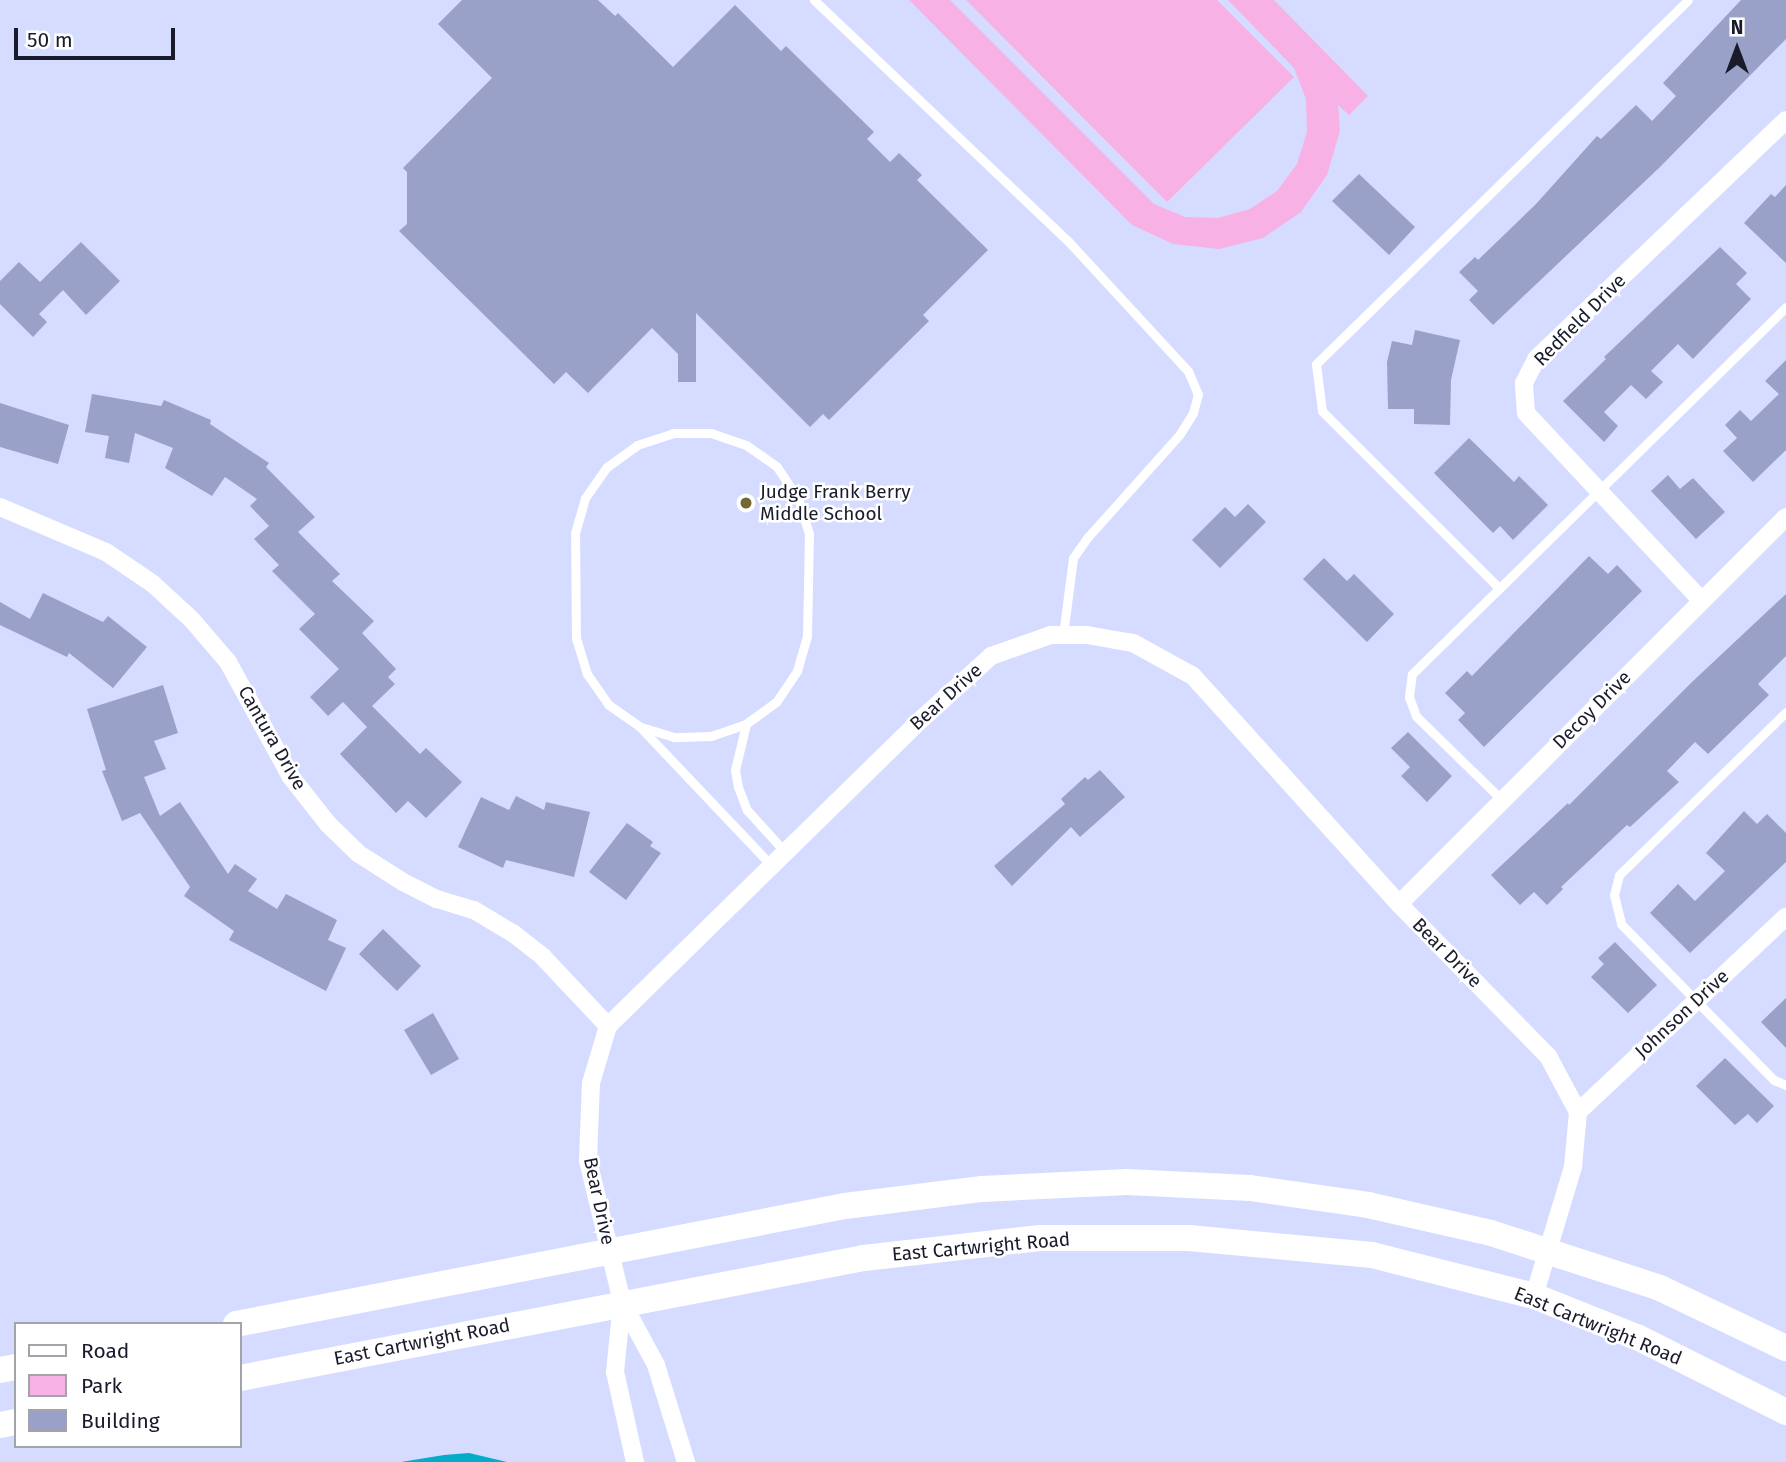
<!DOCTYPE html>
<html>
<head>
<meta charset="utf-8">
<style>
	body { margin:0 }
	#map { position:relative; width:1786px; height:1462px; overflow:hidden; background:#d5dcff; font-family:"Fira Sans",sans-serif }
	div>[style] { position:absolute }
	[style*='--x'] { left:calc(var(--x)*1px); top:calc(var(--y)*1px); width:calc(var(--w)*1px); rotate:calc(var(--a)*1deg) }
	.green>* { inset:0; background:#f7b1e4 }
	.water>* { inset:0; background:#06abc9 }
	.building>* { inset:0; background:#99a1c9 }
	.lane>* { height:9px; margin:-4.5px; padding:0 4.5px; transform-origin:4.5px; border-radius:4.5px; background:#fff }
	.street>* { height:18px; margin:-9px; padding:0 9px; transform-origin:9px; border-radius:9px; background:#fff }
	.secondary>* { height:26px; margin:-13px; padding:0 13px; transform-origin:13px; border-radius:13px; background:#fff }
	.dots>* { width:19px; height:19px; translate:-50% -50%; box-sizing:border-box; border:4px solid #fff; border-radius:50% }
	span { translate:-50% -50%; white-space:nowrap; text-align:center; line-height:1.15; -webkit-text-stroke:5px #fff; paint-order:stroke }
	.street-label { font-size:19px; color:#191b2b }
	.poi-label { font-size:19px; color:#191b2b }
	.left { translate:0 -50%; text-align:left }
	.legend { position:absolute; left:14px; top:1322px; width:228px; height:126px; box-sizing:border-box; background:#fff; border:2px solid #a3a4aa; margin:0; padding:9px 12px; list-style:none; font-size:21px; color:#191b2b }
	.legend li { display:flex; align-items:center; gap:14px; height:35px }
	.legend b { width:35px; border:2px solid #a3a4aa }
	.north { position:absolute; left:1702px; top:14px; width:70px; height:70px; -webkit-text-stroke:5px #fff; paint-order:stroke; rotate:0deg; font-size:19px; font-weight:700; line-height:28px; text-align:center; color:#191b2b }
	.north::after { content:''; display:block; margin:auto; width:24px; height:32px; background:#191b2b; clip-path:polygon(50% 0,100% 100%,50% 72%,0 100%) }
	.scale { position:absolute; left:14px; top:28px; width:161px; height:32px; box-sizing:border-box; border:4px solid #191b2b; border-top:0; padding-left:9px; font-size:21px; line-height:24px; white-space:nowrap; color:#191b2b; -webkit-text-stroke:5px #fff; paint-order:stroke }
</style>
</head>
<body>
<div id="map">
	<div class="green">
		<div style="clip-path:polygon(909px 0,950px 0,1154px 204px,1185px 217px,1218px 218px,1250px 209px,1277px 191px,1297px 164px,1307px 132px,1306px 99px,1294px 68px,1228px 0,1274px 0,1368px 96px,1349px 115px,1338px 105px,1340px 131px,1327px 175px,1301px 212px,1263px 238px,1219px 249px,1173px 244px,1132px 225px)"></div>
		<div style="clip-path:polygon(966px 0,1217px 0,1294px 77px,1167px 202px)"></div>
	</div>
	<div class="water">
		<div style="clip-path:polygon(469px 1453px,507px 1462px,401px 1462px,444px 1455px)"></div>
	</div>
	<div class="building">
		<div style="clip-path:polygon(462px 0,598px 0,615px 16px,618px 13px,673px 67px,735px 5px,781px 51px,786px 46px,874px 132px,867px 139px,890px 162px,899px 153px,922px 175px,917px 180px,988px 250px,923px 315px,929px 321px,829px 420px,823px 414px,810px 427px,696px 313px,696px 382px,678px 382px,678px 354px,652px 328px,588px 393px,566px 372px,554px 384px,399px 231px,407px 224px,407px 172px,403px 168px,492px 78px,438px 24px)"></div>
		<div style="clip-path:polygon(1741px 0,1786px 0,1786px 39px,1660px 167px,1493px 325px,1469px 300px,1478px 291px,1459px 272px,1475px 257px,1478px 260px,1536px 204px,1597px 136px,1601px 139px,1636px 105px,1652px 121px,1676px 96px,1663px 83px)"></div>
		<div style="clip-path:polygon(1359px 174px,1415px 227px,1389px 255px,1332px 201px)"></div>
		<div style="clip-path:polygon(1786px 185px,1786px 263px,1744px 223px,1771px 194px,1775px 197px)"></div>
		<div style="clip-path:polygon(81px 242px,120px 281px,86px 315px,63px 290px,39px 314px,47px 322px,33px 337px,0 304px,0 281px,19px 262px,40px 282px)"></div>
		<div style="clip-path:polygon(1720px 247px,1747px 273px,1736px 284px,1751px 299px,1693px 359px,1678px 344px,1651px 371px,1663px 382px,1646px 399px,1631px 385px,1604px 412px,1618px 426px,1604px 442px,1563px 401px,1606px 359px,1604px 357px)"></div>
		<div style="clip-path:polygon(1415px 330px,1460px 340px,1451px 380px,1450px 425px,1414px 424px,1414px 409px,1388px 409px,1387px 362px,1392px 341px,1412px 345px)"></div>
		<div style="clip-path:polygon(1786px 360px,1786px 450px,1753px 482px,1723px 451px,1737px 438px,1725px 425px,1740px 410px,1751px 421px,1779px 394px,1765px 381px)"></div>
		<div style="clip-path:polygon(92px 394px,161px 406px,164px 400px,211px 420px,210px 424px,269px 463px,266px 467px,315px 517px,298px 532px,340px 574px,332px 581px,374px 621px,362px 633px,396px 669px,388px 677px,395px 684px,372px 706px,420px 754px,426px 748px,462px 782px,426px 818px,408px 801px,396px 813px,340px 754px,367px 727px,343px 702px,328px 716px,310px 697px,339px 669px,299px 629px,315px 614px,272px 571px,279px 565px,254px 539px,269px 526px,250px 506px,257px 499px,225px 477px,212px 496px,165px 468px,173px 448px,135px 433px,129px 463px,105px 458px,109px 436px,85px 432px)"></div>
		<div style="clip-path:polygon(0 403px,69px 425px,58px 464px,0 447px)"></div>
		<div style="clip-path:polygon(1469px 438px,1514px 482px,1519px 476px,1548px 505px,1513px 540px,1500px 526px,1493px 533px,1434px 473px)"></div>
		<div style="clip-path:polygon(1668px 475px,1680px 489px,1693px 478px,1725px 512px,1696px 539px,1651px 491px)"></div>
		<div style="clip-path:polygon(1248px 504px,1266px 522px,1220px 568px,1192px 540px,1225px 507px,1235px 517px)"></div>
		<div style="clip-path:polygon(1589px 556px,1608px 574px,1617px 565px,1642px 591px,1484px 747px,1458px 720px,1465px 713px,1445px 693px,1467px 671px,1472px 676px)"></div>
		<div style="clip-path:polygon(1324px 558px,1347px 581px,1354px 574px,1394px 614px,1367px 642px,1303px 579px)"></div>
		<div style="clip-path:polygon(43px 593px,103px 622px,108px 616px,147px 647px,113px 688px,69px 653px,67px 657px,0 625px,0 602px,30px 619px)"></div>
		<div style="clip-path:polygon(1786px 594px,1786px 656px,1758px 684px,1769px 695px,1708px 754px,1695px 742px,1667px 771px,1679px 782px,1630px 827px,1627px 825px,1561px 887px,1563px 889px,1547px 905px,1534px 892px,1520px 905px,1491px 875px,1568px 803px,1569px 805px,1692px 682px)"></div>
		<div style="clip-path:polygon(163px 685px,178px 733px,154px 741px,166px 769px,144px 777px,160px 816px,180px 802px,228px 874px,235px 864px,257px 879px,248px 891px,277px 909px,286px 894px,337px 920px,328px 940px,346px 948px,326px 991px,229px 940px,234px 931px,184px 896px,190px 887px,140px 813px,122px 821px,102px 771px,106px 770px,87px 709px)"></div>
		<div style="clip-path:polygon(1408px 732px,1452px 776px,1427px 802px,1401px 776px,1410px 767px,1391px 748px)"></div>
		<div style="clip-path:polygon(1100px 770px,1125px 797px,1080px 837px,1071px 827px,1012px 886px,994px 866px,1065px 804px,1061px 799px,1085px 777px,1088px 780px)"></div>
		<div style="clip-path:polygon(516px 796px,544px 810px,546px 802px,590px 812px,574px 877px,506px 860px,503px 868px,458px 847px,481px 797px,509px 810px)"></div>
		<div style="clip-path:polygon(1744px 811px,1757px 824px,1767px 814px,1786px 833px,1786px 862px,1690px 953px,1650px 913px,1678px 884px,1695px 901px,1725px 871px,1706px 853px)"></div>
		<div style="clip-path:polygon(627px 823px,653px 842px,650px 846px,661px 853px,626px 900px,589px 872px)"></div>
		<div style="clip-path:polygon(383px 929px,421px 966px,397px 991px,359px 954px)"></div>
		<div style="clip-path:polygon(1615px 942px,1657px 985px,1628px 1013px,1591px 977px,1604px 964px,1598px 958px)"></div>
		<div style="clip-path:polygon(1786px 998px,1786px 1048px,1761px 1022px)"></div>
		<div style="clip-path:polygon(433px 1013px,459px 1059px,431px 1075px,404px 1030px)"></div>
		<div style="clip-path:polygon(1725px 1058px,1774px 1106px,1757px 1123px,1748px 1114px,1735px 1125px,1696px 1086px)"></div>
	</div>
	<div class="lane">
		<div style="--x:814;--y:0;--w:350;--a:43.5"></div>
		<div style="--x:1068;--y:241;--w:177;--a:47.3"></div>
		<div style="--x:1188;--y:371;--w:25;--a:67"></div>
		<div style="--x:1198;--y:394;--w:20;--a:105"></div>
		<div style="--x:1193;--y:413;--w:25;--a:122"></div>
		<div style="--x:1180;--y:434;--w:140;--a:131.8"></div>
		<div style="--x:1087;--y:538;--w:24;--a:125"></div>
		<div style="--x:1073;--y:558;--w:78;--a:97.4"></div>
		<div style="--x:673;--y:433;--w:38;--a:0"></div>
		<div style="--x:711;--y:433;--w:37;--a:19"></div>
		<div style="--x:746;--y:445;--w:38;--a:35"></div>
		<div style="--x:777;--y:467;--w:37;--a:56"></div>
		<div style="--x:798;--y:498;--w:37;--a:73"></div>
		<div style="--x:809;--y:533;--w:103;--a:91.1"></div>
		<div style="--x:807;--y:636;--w:36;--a:106"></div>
		<div style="--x:797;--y:671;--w:37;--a:124"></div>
		<div style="--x:776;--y:702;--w:37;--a:144"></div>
		<div style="--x:746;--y:724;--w:37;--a:161"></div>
		<div style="--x:711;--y:736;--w:37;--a:178"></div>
		<div style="--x:674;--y:737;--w:37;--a:-163"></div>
		<div style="--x:639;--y:726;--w:38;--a:-145"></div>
		<div style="--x:608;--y:704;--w:37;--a:-125"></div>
		<div style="--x:587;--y:674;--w:37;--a:-107"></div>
		<div style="--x:576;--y:639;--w:106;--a:-90.5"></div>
		<div style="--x:575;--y:533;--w:36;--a:-74"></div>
		<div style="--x:585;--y:498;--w:38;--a:-55"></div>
		<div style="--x:607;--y:467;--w:37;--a:-36"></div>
		<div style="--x:637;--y:445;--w:38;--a:-18"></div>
		<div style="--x:1499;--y:588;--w:250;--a:-135"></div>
		<div style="--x:1322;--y:411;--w:47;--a:-97.3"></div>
		<div style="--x:1316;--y:364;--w:520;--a:-44.38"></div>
		<div style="--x:1786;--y:712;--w:233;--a:135.7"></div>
		<div style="--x:1619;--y:875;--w:21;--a:104"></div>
		<div style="--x:1614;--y:895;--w:30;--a:76"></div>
		<div style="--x:1621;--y:924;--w:219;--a:45.6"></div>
		<div style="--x:1774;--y:1080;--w:13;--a:23"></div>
		<div style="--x:746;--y:724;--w:47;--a:103.4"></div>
		<div style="--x:735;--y:770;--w:17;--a:80"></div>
		<div style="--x:738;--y:787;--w:25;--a:69"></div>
		<div style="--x:747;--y:810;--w:57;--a:47.9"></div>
		<div style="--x:640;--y:727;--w:190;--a:46.5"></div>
		<div style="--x:1502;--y:800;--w:120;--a:-135.7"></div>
		<div style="--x:1416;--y:716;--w:20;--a:-110"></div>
		<div style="--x:1409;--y:697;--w:23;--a:-83"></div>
		<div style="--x:1412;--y:674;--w:524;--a:-44.46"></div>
	</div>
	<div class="street">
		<div style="--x:0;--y:507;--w:115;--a:23"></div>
		<div style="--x:106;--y:552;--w:57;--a:34.2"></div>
		<div style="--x:153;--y:584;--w:53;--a:42.7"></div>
		<div style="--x:192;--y:620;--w:55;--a:49.4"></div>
		<div style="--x:228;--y:662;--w:131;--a:61.3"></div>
		<div style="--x:291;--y:777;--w:60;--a:51.8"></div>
		<div style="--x:328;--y:824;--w:43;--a:44.1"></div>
		<div style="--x:359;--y:854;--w:52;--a:32.5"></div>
		<div style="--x:403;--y:882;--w:38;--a:27"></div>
		<div style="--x:437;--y:899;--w:39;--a:17"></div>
		<div style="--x:474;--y:910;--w:47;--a:31"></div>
		<div style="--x:514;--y:934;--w:37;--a:38"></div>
		<div style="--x:543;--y:957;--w:95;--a:46.7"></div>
		<div style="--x:1701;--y:600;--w:256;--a:-133.1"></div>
		<div style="--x:1526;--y:413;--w:30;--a:-94"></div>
		<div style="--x:1524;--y:383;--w:28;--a:-63"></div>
		<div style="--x:1537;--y:358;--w:344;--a:-43.7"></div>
		<div style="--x:1399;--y:904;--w:547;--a:-45"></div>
		<div style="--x:1578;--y:1112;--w:285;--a:-43.2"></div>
		<div style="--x:622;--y:1302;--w:146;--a:-103.5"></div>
		<div style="--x:588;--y:1160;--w:77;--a:-87.8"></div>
		<div style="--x:591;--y:1083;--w:59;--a:-73.4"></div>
		<div style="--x:608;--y:1026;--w:430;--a:-44.4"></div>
		<div style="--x:915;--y:725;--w:103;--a:-42.2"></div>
		<div style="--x:991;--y:656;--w:64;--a:-19.3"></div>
		<div style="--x:1051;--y:635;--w:36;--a:0"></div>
		<div style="--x:1087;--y:635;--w:47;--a:9.9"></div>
		<div style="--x:1133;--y:643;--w:68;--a:28.8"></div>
		<div style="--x:1193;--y:676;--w:307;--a:47.9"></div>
		<div style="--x:1399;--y:904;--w:213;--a:45.6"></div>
		<div style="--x:1548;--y:1056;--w:64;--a:61.8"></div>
		<div style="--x:1578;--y:1112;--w:55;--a:95.2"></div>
		<div style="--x:1573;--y:1167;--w:135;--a:106.8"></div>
		<div style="--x:635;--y:1462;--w:92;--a:-102.5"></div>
		<div style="--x:615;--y:1372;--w:70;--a:-84.3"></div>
		<div style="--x:622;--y:1302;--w:72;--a:61.6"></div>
		<div style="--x:656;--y:1365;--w:102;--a:72.8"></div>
	</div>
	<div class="secondary">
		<div style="--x:236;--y:1324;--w:620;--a:-10.97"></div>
		<div style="--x:845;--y:1206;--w:138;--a:-7.1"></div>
		<div style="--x:982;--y:1189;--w:145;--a:-2.8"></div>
		<div style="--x:1127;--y:1182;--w:123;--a:2.8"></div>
		<div style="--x:1250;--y:1188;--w:119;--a:8.2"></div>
		<div style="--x:1368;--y:1205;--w:126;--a:12.8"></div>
		<div style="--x:1491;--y:1233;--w:178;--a:18"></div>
		<div style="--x:1660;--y:1288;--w:140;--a:25.5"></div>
		<div style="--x:0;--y:1370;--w:16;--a:-11"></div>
		<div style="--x:240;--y:1378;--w:635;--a:-10.89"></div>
		<div style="--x:864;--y:1258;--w:177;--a:-6.5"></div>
		<div style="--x:1040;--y:1238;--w:149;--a:0"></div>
		<div style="--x:1189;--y:1238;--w:184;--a:5.3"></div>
		<div style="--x:1372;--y:1255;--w:167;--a:14.2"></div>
		<div style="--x:1534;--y:1296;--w:113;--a:21.8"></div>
		<div style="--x:1639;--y:1338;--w:165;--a:26.7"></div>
		<div style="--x:0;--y:1425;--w:16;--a:-11"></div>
	</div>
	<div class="dots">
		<div style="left:746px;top:503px;background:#736734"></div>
	</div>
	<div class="street-label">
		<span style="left:1580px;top:320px;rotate:-45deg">Redfield Drive</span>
		<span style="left:946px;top:697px;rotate:-42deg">Bear Drive</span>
		<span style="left:1592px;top:710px;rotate:-45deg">Decoy Drive</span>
		<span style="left:272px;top:738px;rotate:60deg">Cantura Drive</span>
		<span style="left:1447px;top:953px;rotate:45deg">Bear Drive</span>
		<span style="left:1682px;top:1014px;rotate:-43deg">Johnson Drive</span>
		<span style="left:599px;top:1201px;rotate:78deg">Bear Drive</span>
		<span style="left:981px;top:1247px;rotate:-5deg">East Cartwright Road</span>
		<span style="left:1598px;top:1326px;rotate:22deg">East Cartwright Road</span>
		<span style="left:422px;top:1342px;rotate:-11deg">East Cartwright Road</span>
	</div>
	<div class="poi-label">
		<span class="left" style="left:760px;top:503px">Judge Frank Berry<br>Middle School</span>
	</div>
	<ul class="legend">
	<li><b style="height:9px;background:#fff"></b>Road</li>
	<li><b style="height:19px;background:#f7b1e4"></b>Park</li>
	<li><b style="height:19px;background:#99a1c9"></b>Building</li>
	</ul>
	<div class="north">N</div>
	<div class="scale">50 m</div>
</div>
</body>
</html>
